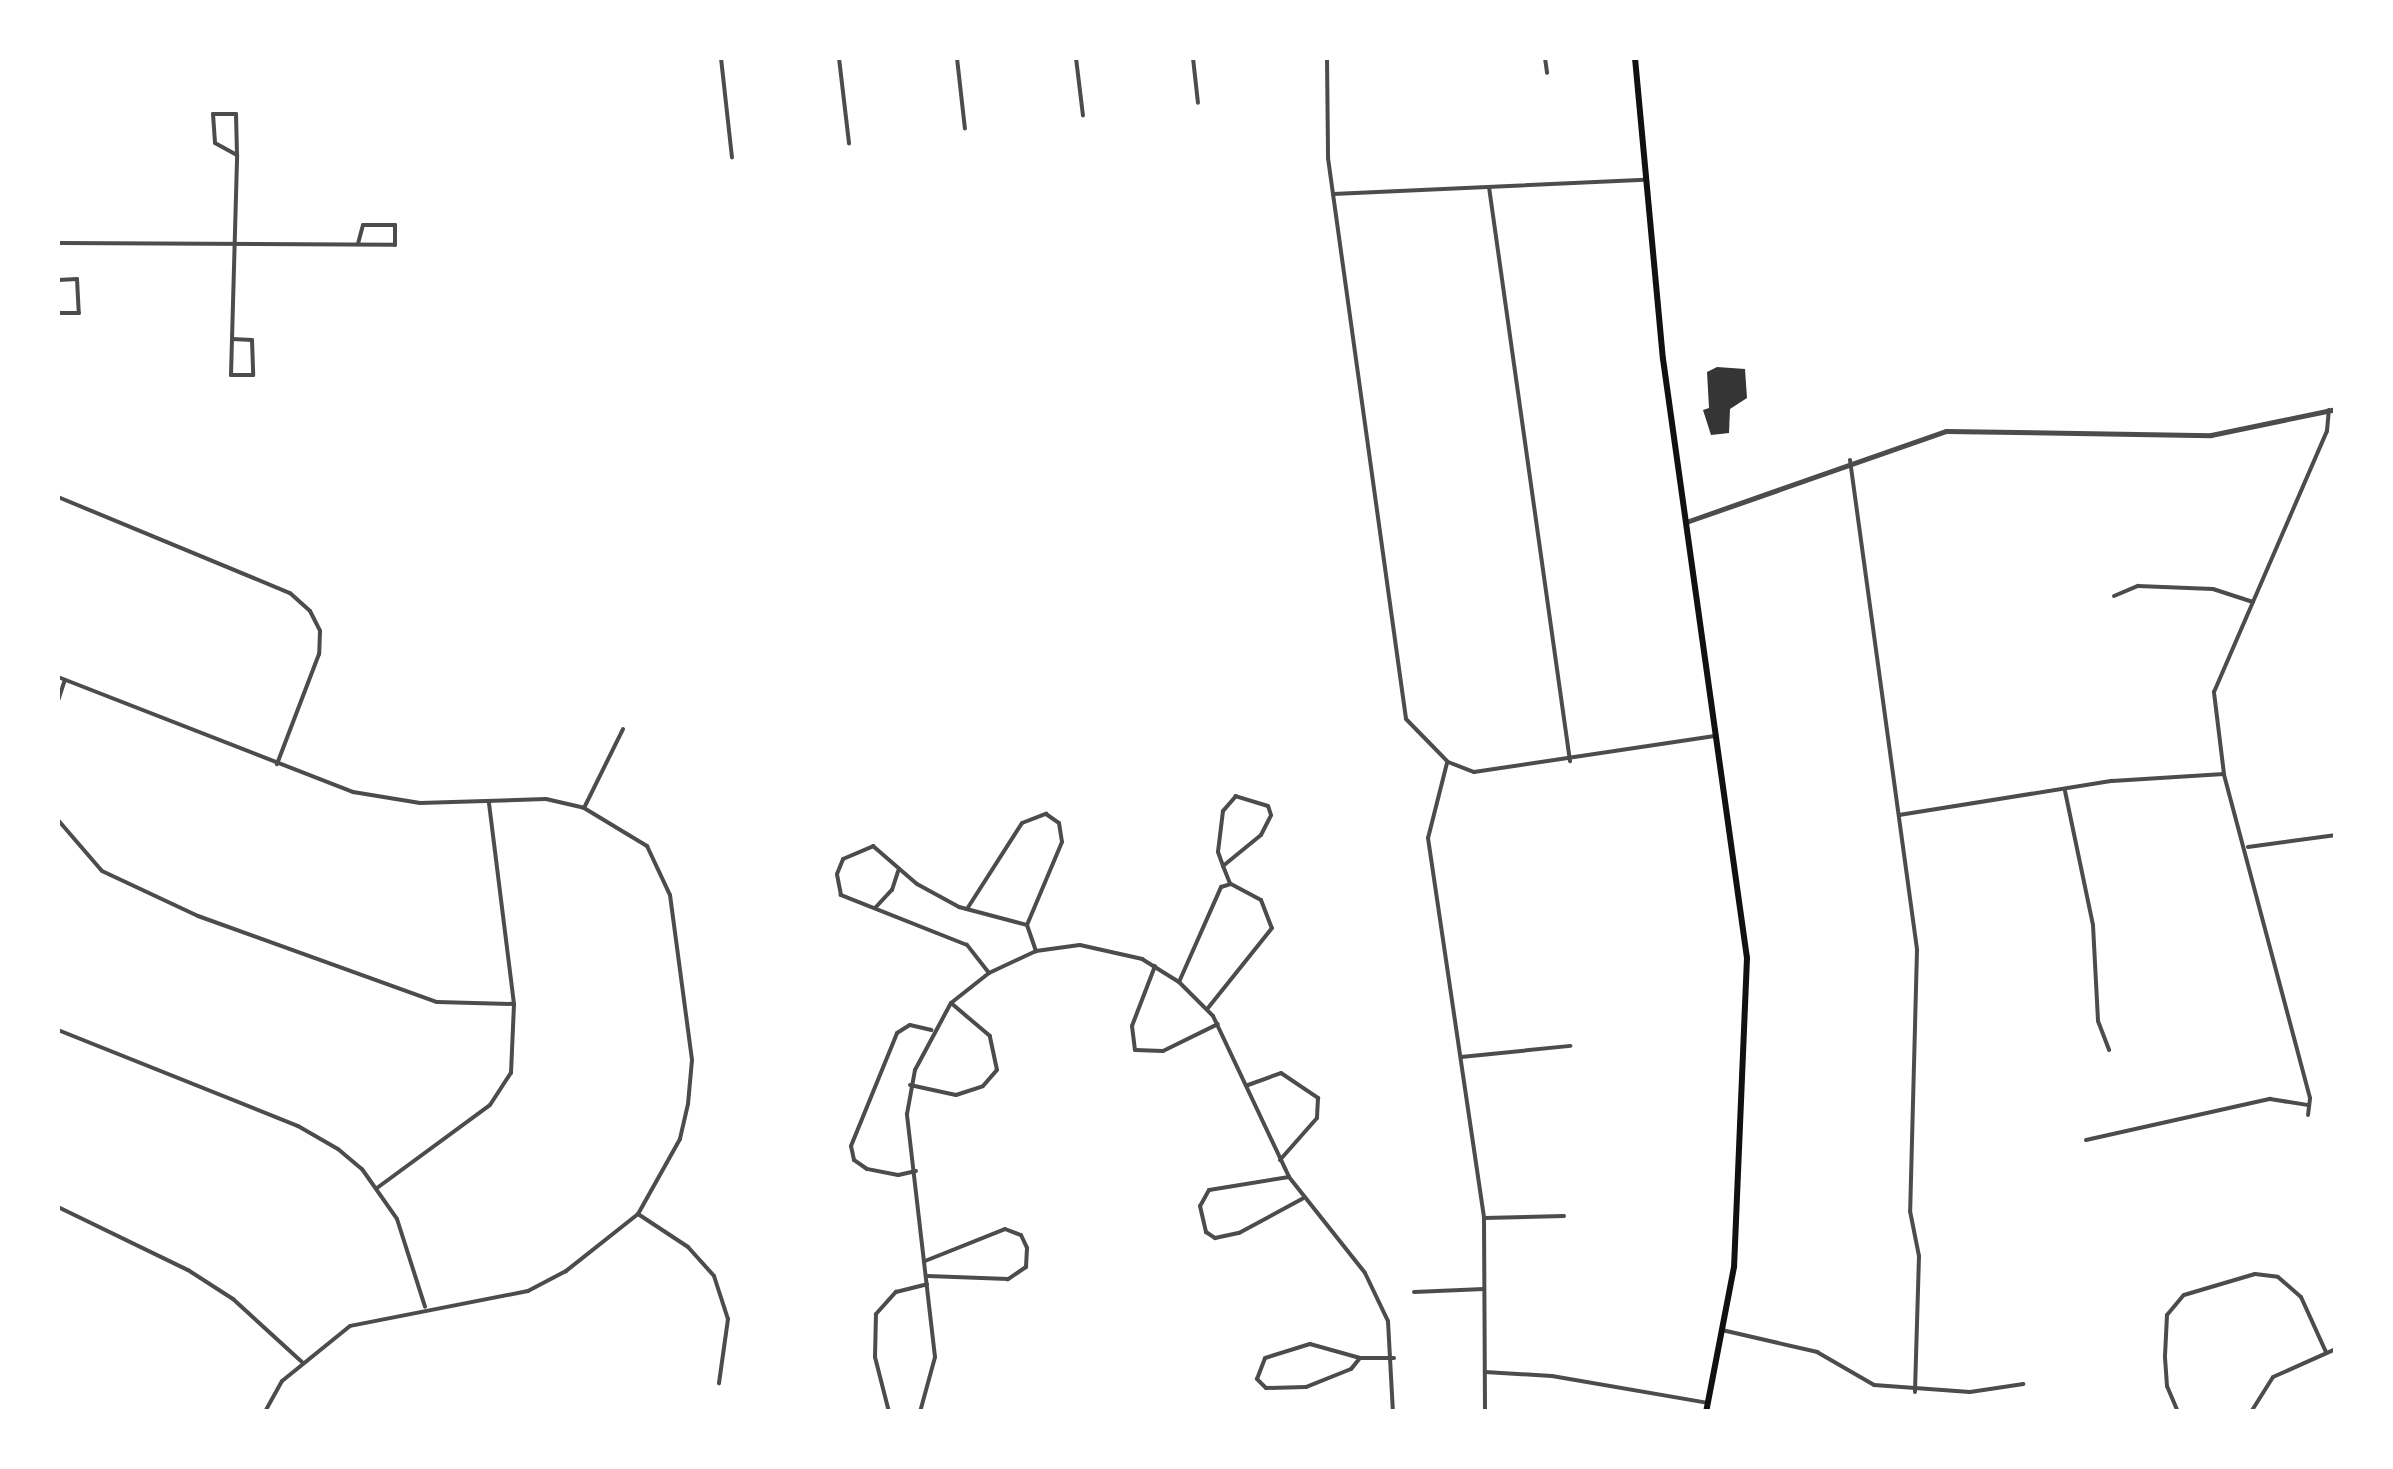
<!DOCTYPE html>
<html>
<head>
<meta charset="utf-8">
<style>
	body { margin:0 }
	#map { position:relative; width:2393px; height:1469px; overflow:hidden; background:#fff; font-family:"Archivo Narrow",sans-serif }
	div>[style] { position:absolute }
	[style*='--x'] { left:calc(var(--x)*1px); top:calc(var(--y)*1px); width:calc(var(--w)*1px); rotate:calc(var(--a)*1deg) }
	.building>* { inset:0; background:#353535 }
	.minor>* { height:4px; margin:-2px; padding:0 2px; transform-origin:2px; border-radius:2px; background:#4c4c4c }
	.tertiary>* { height:5px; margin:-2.5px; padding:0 2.5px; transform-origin:2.5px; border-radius:2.5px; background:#4c4c4c }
	.secondary>* { height:6px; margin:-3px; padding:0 3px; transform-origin:3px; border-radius:3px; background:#111 }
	span { translate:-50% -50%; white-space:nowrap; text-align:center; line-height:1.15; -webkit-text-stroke:8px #fff; paint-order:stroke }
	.frame { position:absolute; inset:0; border:60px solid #fff; pointer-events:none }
</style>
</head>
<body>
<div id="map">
	<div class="building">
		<div style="clip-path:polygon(1717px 367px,1745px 369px,1747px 398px,1730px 409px,1729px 433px,1711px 435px,1703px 410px,1709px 408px,1707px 372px)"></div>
	</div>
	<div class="minor">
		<div style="--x:721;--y:58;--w:100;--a:83.7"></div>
		<div style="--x:839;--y:58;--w:86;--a:83.3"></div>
		<div style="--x:957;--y:58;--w:71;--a:83.6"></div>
		<div style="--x:1076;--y:58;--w:58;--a:83.1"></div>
		<div style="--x:1193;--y:58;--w:45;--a:83.7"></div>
		<div style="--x:1327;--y:58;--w:100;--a:89.4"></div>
		<div style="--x:1328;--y:158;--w:566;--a:82.08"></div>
		<div style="--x:1406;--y:719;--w:60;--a:45.7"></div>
		<div style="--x:1448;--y:762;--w:28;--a:21"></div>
		<div style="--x:1474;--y:772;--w:245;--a:-8.5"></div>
		<div style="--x:1545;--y:58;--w:15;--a:82"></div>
		<div style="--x:58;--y:115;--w:140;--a:90"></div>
		<div style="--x:1489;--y:187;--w:580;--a:81.97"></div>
		<div style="--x:1333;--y:194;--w:312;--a:-2.6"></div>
		<div style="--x:58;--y:243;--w:337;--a:0.3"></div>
		<div style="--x:395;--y:245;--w:20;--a:-90"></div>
		<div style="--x:395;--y:225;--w:32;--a:180"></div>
		<div style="--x:363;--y:225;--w:20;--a:105"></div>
		<div style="--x:58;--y:280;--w:19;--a:-3"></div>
		<div style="--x:77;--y:279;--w:34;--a:87"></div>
		<div style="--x:79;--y:313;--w:21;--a:180"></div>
		<div style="--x:232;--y:339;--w:20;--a:3"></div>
		<div style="--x:252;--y:340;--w:35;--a:88"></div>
		<div style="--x:253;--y:375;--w:22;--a:180"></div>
		<div style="--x:231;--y:375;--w:220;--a:-88.4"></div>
		<div style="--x:237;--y:155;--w:41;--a:-91.4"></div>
		<div style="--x:236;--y:114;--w:23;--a:180"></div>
		<div style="--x:213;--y:114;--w:29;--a:86"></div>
		<div style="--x:215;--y:143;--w:25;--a:29"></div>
		<div style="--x:1850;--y:460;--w:495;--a:82.2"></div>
		<div style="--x:1917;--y:950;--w:261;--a:91.5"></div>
		<div style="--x:1910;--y:1211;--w:46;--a:78.7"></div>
		<div style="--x:1919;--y:1256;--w:136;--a:91.7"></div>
		<div style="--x:58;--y:497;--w:251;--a:22.5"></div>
		<div style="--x:290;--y:593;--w:27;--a:42"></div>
		<div style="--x:310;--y:611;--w:22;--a:63"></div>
		<div style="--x:320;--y:631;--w:23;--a:92"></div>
		<div style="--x:319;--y:654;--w:118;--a:110.9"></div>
		<div style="--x:2114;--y:596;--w:26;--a:-23"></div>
		<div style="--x:2138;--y:586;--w:75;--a:2.3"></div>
		<div style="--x:2213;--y:589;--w:42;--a:18"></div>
		<div style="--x:58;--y:677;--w:317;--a:21.3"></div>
		<div style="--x:353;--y:792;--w:68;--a:9.3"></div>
		<div style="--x:420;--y:803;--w:126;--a:-1.8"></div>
		<div style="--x:546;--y:799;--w:39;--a:13"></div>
		<div style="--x:584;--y:808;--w:74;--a:31.1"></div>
		<div style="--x:647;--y:846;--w:54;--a:64.9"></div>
		<div style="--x:670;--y:895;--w:166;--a:82.4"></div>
		<div style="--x:692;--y:1060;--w:44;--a:95.2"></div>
		<div style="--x:688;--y:1104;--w:36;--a:103"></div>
		<div style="--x:680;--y:1139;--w:86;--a:119.2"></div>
		<div style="--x:638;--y:1214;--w:92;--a:141.6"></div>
		<div style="--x:566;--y:1271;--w:43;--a:152.2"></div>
		<div style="--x:528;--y:1291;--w:181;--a:168.9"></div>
		<div style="--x:350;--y:1326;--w:87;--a:141"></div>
		<div style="--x:282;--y:1381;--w:35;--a:119"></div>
		<div style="--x:58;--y:701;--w:20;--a:-72"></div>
		<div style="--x:1447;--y:763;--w:77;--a:104.2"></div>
		<div style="--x:1428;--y:838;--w:384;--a:81.6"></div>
		<div style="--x:1484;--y:1218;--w:194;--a:89.7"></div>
		<div style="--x:2065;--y:791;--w:137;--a:78.2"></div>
		<div style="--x:2093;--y:925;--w:96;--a:87"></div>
		<div style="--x:2098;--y:1021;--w:31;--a:69"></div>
		<div style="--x:584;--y:808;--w:88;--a:-63.7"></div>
		<div style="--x:1899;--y:815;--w:216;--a:-9.1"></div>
		<div style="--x:2112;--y:781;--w:112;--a:-3.6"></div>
		<div style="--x:58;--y:820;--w:67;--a:49.2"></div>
		<div style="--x:102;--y:871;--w:106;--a:25.1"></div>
		<div style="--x:198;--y:916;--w:254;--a:19.8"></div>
		<div style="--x:437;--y:1002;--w:77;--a:1.5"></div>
		<div style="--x:2248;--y:847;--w:89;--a:-7.8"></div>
		<div style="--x:1223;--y:866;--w:49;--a:-39.2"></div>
		<div style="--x:1261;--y:835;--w:22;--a:-63"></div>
		<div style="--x:1271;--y:815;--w:9;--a:-108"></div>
		<div style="--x:1268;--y:806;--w:34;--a:-163"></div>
		<div style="--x:1236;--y:796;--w:20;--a:131"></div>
		<div style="--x:1223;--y:811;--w:41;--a:97"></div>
		<div style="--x:1218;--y:852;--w:15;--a:70"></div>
		<div style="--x:1223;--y:866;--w:18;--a:68"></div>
		<div style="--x:875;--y:908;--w:25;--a:-47"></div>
		<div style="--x:892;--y:890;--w:20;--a:-72"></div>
		<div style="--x:967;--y:909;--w:102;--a:-57.4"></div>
		<div style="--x:1022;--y:823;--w:26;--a:-21"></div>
		<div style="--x:1046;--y:814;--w:16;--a:35"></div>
		<div style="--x:1059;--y:823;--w:19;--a:81"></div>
		<div style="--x:1062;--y:842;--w:90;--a:112.9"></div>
		<div style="--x:1027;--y:925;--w:28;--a:71"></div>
		<div style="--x:1155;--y:966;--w:64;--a:111"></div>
		<div style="--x:1132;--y:1026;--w:24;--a:83"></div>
		<div style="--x:1135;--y:1050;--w:28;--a:2"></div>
		<div style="--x:1163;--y:1051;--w:61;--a:-26.1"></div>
		<div style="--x:989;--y:973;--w:36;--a:-128"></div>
		<div style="--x:967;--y:945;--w:136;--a:-158.4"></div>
		<div style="--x:841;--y:895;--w:21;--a:-101"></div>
		<div style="--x:837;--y:874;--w:16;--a:-68"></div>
		<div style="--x:843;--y:859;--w:33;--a:-23"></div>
		<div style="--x:873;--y:846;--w:58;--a:40.8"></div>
		<div style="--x:917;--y:884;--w:48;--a:28.7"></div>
		<div style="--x:959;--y:907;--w:70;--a:14.8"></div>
		<div style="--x:1179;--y:982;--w:104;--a:-66.1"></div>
		<div style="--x:1221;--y:887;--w:10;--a:-17"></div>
		<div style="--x:1231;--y:884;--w:34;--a:28"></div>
		<div style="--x:1261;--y:900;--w:30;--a:69"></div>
		<div style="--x:1272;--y:928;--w:104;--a:128.7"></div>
		<div style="--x:58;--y:1030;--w:258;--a:21.8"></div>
		<div style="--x:298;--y:1126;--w:46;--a:29.9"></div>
		<div style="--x:338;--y:1149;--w:31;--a:40"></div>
		<div style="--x:362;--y:1169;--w:61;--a:55"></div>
		<div style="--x:397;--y:1219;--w:92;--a:72.3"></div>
		<div style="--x:1461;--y:1057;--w:110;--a:-5.8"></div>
		<div style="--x:910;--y:1085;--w:47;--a:12.3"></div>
		<div style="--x:956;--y:1095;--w:28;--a:-18"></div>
		<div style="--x:983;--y:1086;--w:21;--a:-49"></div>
		<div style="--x:997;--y:1070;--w:35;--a:-102"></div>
		<div style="--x:990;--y:1036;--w:51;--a:-139.8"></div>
		<div style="--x:1248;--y:1085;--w:35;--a:-20"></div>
		<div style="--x:1281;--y:1073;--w:45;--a:34"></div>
		<div style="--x:1318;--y:1098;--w:20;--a:93"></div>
		<div style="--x:1317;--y:1118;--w:56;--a:131.4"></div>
		<div style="--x:2308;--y:1115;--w:17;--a:-83"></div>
		<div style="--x:2310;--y:1098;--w:335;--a:-104.9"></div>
		<div style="--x:2224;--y:774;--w:83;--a:-97"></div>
		<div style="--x:2214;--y:692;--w:284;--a:-66.6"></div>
		<div style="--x:2327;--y:431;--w:21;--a:-85"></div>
		<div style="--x:2086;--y:1140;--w:189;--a:-12.6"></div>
		<div style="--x:2270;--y:1099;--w:39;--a:9"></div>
		<div style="--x:916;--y:1171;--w:18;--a:167"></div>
		<div style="--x:898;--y:1175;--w:32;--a:-169"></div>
		<div style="--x:867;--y:1169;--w:16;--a:-145"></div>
		<div style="--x:854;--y:1160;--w:14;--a:-102"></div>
		<div style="--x:851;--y:1146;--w:122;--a:-67.8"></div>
		<div style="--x:897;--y:1033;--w:15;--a:-32"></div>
		<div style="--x:910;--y:1025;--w:22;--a:13"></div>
		<div style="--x:1289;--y:1177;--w:81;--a:170.8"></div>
		<div style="--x:1209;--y:1190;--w:18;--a:119"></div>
		<div style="--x:1200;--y:1206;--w:27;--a:77"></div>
		<div style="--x:1206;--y:1232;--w:11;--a:34"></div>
		<div style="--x:1215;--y:1238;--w:25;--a:-12"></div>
		<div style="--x:1239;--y:1233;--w:72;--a:-28.4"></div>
		<div style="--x:377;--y:1188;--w:140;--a:-36.3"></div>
		<div style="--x:490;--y:1105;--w:38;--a:-57"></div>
		<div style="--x:511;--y:1073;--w:69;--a:-87.5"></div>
		<div style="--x:514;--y:1004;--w:203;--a:-97.1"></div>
		<div style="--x:58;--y:1207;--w:144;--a:25.9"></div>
		<div style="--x:188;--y:1270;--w:54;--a:32.8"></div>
		<div style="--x:233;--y:1299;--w:93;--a:42.4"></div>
		<div style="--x:638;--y:1214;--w:60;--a:33.4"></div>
		<div style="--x:688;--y:1247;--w:39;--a:48"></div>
		<div style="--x:714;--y:1276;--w:45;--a:72"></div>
		<div style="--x:728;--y:1319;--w:65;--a:98"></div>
		<div style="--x:1484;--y:1218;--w:80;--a:-1.4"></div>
		<div style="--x:925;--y:1261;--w:86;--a:-21.8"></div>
		<div style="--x:1005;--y:1229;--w:17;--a:21"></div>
		<div style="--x:1021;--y:1235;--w:14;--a:65"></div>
		<div style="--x:1027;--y:1248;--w:19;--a:93"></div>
		<div style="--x:1026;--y:1267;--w:22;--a:146"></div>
		<div style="--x:1008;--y:1279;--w:80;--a:-177.9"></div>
		<div style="--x:1414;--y:1292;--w:70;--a:-2.5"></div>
		<div style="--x:1722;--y:1330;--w:98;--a:13"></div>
		<div style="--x:1817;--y:1352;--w:66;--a:30.1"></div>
		<div style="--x:1874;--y:1385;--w:96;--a:4.2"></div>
		<div style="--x:1970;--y:1392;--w:54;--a:-8.6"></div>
		<div style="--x:1360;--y:1358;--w:14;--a:129"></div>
		<div style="--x:1351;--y:1369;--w:48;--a:158.2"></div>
		<div style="--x:1306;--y:1387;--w:40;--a:178.6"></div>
		<div style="--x:1266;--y:1388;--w:13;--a:-135"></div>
		<div style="--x:1257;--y:1379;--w:22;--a:-69"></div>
		<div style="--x:1265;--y:1358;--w:47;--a:-17.3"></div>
		<div style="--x:1310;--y:1344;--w:52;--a:15.6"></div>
		<div style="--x:1360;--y:1358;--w:34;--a:0"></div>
		<div style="--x:1485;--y:1372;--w:67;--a:3.4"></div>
		<div style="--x:1552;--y:1376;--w:158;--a:9.8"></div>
		<div style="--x:889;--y:1412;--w:57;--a:-104.3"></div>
		<div style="--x:875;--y:1357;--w:43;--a:-88.7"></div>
		<div style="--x:876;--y:1314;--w:30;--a:-48"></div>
		<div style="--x:896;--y:1292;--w:32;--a:-14"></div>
		<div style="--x:920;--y:1412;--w:57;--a:-74.7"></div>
		<div style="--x:935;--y:1357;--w:245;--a:-96.6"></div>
		<div style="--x:907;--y:1114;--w:45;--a:-79.7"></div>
		<div style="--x:915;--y:1070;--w:76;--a:-61.8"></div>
		<div style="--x:951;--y:1003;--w:48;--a:-38.3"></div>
		<div style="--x:989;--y:973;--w:52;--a:-25.1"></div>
		<div style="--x:1036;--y:951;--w:44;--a:-7.8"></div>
		<div style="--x:1080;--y:945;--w:64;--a:12.7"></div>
		<div style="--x:1142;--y:959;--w:44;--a:31.9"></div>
		<div style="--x:1179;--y:982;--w:48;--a:45"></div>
		<div style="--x:1213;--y:1016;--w:178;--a:64.7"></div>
		<div style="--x:1289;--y:1177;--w:122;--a:51.6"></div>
		<div style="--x:1365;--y:1273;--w:53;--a:64.4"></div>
		<div style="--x:1388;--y:1321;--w:91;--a:86.9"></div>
		<div style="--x:2178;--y:1412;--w:28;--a:-113"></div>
		<div style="--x:2167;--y:1386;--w:30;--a:-94"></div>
		<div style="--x:2165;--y:1356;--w:41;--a:-87.2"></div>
		<div style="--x:2167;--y:1315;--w:26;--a:-50"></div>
		<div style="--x:2184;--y:1295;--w:74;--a:-16.5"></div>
		<div style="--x:2255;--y:1274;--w:23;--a:7"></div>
		<div style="--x:2278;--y:1277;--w:30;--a:41"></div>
		<div style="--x:2301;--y:1297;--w:60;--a:65.6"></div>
		<div style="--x:2251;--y:1412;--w:41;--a:-57.8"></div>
		<div style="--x:2273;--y:1377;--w:69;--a:-24"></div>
	</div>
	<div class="tertiary">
		<div style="--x:1686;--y:522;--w:275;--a:-19.3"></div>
		<div style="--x:1946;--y:431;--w:265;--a:0.9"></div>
		<div style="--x:2211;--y:435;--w:128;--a:-11.7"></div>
	</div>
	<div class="secondary">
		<div style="--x:1635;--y:58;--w:302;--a:84.7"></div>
		<div style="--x:1663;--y:359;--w:605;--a:82.02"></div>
		<div style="--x:1747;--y:958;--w:309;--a:92.4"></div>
		<div style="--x:1734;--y:1267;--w:148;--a:100.9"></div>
	</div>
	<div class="frame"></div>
</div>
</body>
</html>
